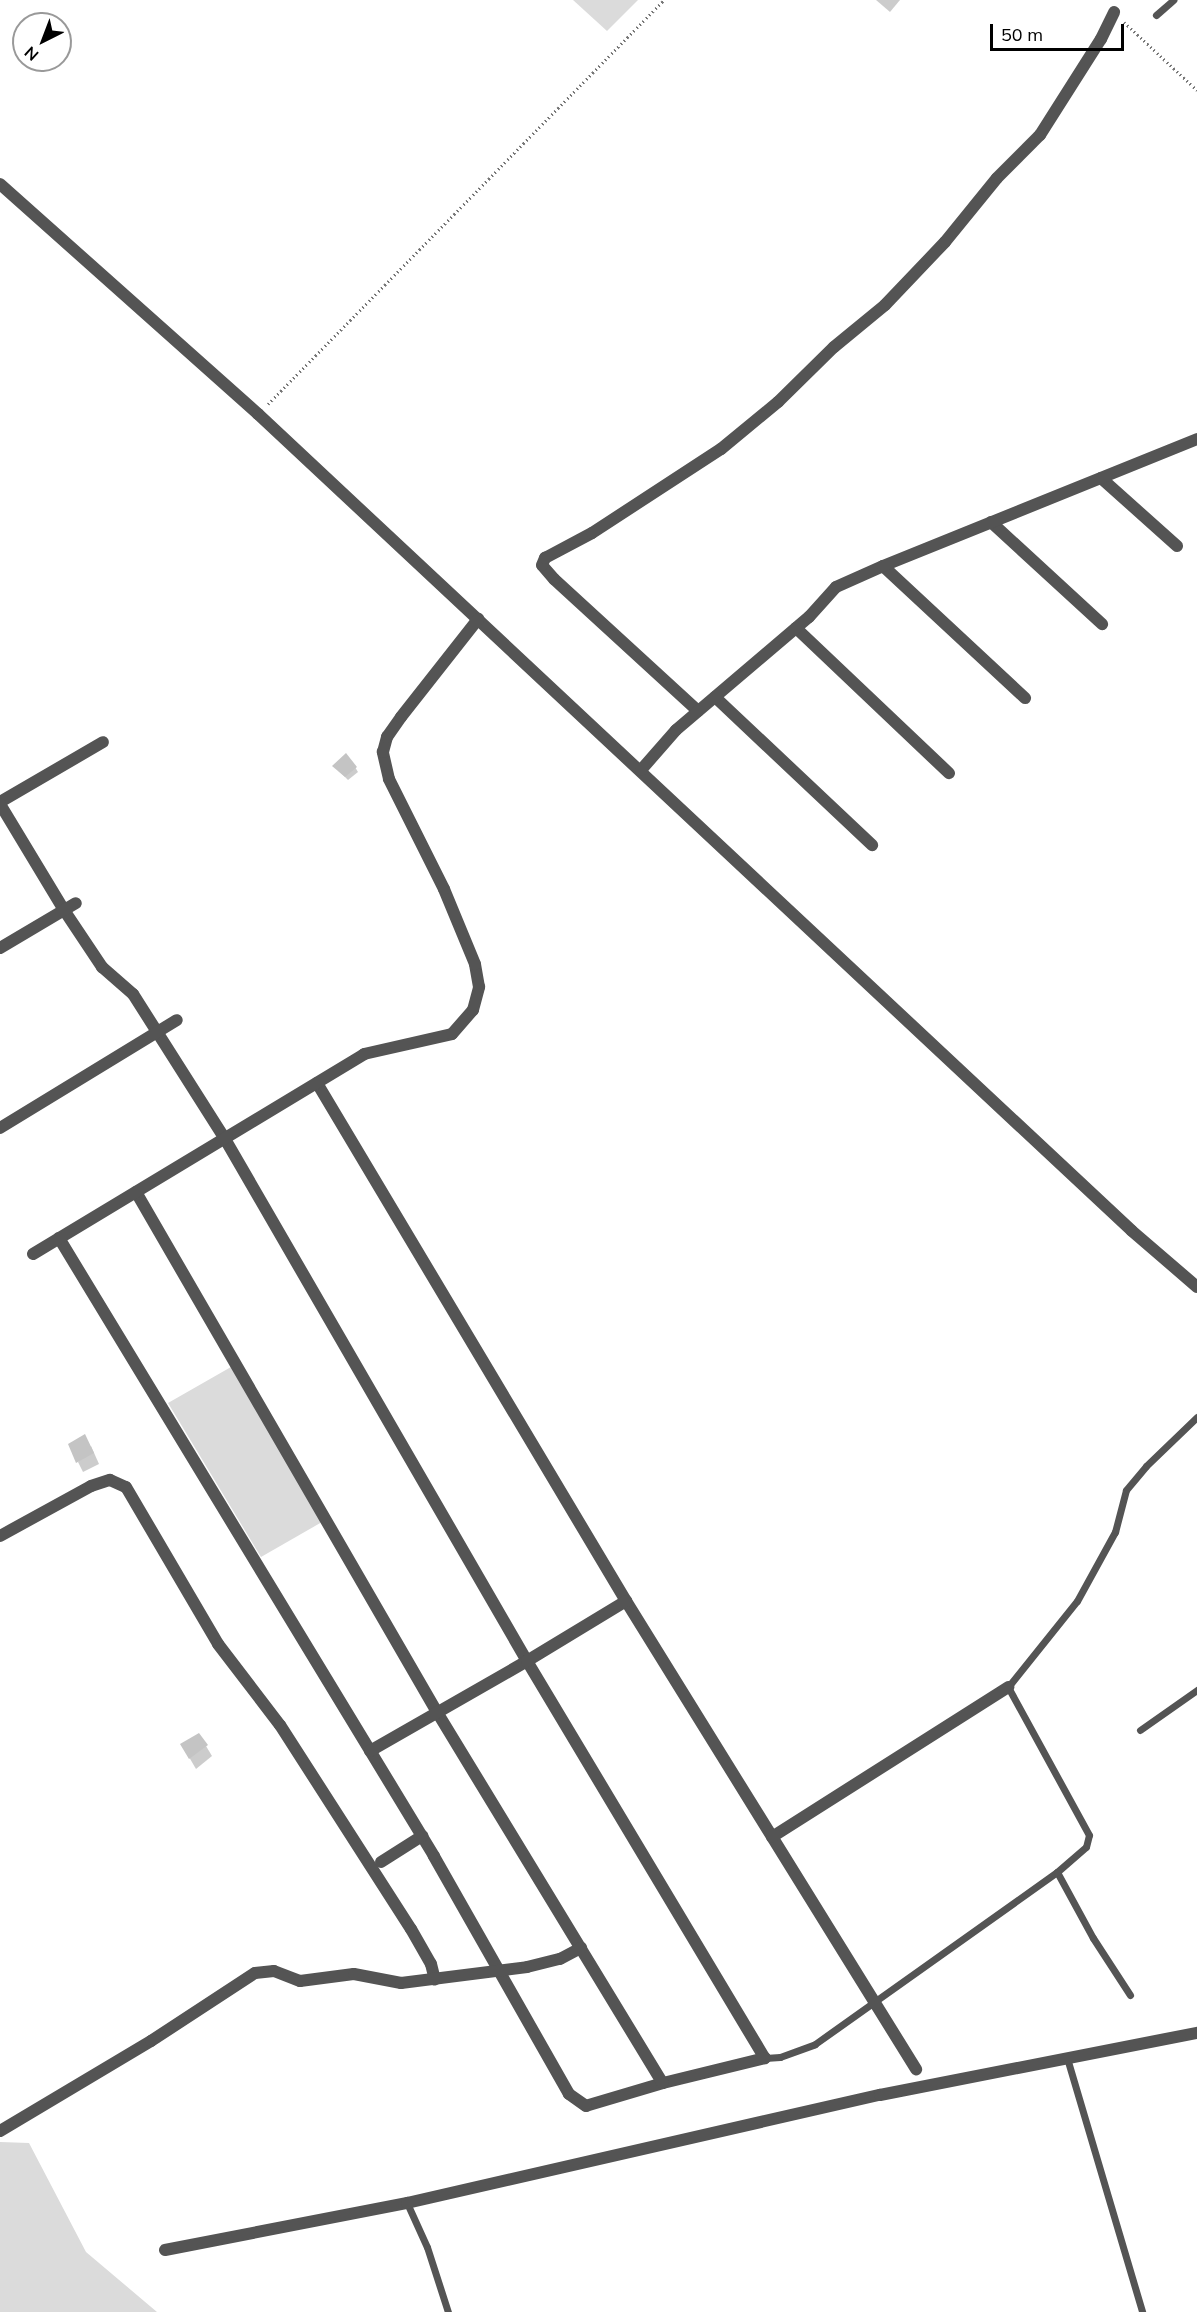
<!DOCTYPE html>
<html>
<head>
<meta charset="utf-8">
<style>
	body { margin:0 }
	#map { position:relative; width:1197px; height:2312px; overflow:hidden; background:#fff; font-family:Mulish,sans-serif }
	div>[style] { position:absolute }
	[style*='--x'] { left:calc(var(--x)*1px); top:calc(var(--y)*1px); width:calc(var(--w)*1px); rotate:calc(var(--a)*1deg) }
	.green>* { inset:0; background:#dbdbdb }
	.shadow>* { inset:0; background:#0003 }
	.building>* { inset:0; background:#c4c4c4 }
	.path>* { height:3px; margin-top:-1.5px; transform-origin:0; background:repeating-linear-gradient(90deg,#767676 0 1.5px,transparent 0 4.5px) }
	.lane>* { height:7px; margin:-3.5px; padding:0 3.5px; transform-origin:3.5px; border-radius:3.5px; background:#545454 }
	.street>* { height:12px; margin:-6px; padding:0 6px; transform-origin:6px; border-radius:6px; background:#545454 }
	span { translate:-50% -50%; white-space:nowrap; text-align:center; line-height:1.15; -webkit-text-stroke:4.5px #fff; paint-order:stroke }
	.north { position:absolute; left:12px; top:12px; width:60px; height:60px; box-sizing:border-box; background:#fff; border:2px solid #999; border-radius:50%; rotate:222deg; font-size:16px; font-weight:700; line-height:24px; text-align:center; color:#000 }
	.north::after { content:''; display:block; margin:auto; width:21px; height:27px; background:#000; clip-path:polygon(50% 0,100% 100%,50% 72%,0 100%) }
	.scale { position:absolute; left:990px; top:24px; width:134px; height:27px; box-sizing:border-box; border:3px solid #000; border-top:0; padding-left:8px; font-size:18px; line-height:21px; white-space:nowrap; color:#000; -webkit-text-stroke:4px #fff; paint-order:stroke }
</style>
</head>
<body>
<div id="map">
	<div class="green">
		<div style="clip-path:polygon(573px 0,638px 0,607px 31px)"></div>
		<div style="clip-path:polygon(231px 1367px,322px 1522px,261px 1557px,168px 1403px)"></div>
		<div style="clip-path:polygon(0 2142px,29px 2143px,86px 2252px,157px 2312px,0 2312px)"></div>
	</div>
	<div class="shadow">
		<div style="clip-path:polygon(876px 0,900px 0,890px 12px)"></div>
		<div style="clip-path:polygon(334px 766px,355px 767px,358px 772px,348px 780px)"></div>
		<div style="clip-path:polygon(91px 1446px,99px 1464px,83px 1472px,78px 1462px)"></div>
		<div style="clip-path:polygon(182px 1745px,206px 1746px,212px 1756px,196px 1769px)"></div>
	</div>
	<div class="building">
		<div style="clip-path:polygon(346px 753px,357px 767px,345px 777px,332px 766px)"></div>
		<div style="clip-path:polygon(85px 1434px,94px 1453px,76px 1463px,68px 1444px)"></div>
		<div style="clip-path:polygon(199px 1733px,208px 1745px,189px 1759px,180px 1744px)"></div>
	</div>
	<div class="path">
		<div style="--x:1124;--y:22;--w:100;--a:43"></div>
		<div style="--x:268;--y:404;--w:566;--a:-45.57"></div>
	</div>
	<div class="lane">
		<div style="--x:1156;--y:15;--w:23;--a:-41"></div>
		<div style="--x:1140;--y:1730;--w:70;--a:-35.1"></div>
		<div style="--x:1057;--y:1872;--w:75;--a:61.4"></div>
		<div style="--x:1093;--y:1938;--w:68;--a:57"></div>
		<div style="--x:765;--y:2058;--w:15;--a:-4"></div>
		<div style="--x:780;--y:2057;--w:37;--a:-20"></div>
		<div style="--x:815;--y:2044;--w:297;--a:-35.4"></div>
		<div style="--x:1057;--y:1872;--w:38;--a:-41"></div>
		<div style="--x:1086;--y:1847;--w:12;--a:-76"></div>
		<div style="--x:1089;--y:1835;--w:169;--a:-118.7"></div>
		<div style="--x:1008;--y:1687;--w:110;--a:-51.3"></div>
		<div style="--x:1077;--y:1601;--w:79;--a:-61.2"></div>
		<div style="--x:1115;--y:1532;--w:43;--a:-75.3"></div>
		<div style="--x:1126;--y:1490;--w:31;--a:-50"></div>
		<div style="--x:1146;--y:1466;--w:71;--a:-43.9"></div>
		<div style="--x:1067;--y:2058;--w:265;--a:73.5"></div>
		<div style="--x:407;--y:2203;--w:48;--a:65.6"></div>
		<div style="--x:427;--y:2247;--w:68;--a:72.1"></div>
	</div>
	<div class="street">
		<div style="--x:0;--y:184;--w:346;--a:41.7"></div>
		<div style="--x:258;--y:414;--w:1196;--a:43.07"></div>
		<div style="--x:1132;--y:1231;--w:86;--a:40.7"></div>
		<div style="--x:1101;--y:478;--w:102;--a:41.8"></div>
		<div style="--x:991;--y:522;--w:151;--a:42.6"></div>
		<div style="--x:883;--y:566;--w:194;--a:42.9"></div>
		<div style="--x:796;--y:628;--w:211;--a:43.5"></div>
		<div style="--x:715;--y:697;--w:216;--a:43.3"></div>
		<div style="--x:698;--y:711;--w:195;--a:-137.5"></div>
		<div style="--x:554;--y:579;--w:18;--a:-131"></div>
		<div style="--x:542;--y:565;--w:8;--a:-67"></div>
		<div style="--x:545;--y:558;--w:53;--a:-28"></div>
		<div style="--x:592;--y:533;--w:154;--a:-33.1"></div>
		<div style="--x:721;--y:449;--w:74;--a:-39.5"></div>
		<div style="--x:778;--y:402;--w:78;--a:-44.5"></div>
		<div style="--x:834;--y:347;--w:66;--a:-39.5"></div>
		<div style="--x:885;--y:305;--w:87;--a:-46.4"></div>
		<div style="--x:945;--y:242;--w:82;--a:-50.9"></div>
		<div style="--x:997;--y:178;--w:61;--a:-45"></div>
		<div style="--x:1040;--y:135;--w:114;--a:-57.6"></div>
		<div style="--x:1101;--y:39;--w:30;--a:-64"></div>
		<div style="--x:641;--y:770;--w:53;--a:-48.8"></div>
		<div style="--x:676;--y:730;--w:175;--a:-40.4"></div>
		<div style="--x:809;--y:617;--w:40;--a:-48"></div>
		<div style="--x:836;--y:587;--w:51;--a:-24.1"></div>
		<div style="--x:883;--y:566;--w:339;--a:-22"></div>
		<div style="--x:0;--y:802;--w:119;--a:-30.2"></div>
		<div style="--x:0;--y:804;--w:124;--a:58.9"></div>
		<div style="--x:64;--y:910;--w:69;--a:56.3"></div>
		<div style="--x:102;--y:967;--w:41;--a:41.1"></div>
		<div style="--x:133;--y:994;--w:172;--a:57.6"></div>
		<div style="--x:225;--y:1139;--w:603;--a:59.95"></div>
		<div style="--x:527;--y:1661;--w:463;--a:59.1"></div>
		<div style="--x:765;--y:2058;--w:105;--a:166.2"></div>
		<div style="--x:663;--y:2083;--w:80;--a:163.4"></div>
		<div style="--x:586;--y:2106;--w:21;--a:-145"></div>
		<div style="--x:569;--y:2094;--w:274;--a:-119.6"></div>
		<div style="--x:434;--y:1856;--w:723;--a:-121.25"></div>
		<div style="--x:0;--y:948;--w:88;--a:-30.6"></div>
		<div style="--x:317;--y:1083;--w:603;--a:59.18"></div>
		<div style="--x:626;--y:1601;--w:551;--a:58.22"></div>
		<div style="--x:0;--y:1128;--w:207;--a:-31.4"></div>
		<div style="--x:136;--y:1192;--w:601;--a:59.94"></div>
		<div style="--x:437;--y:1712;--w:434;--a:58.7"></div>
		<div style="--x:33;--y:1254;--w:387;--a:-31.1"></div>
		<div style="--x:364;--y:1054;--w:90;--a:-12.8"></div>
		<div style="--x:452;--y:1034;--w:32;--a:-49"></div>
		<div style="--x:473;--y:1010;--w:24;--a:-75"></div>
		<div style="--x:479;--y:987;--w:23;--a:-100"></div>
		<div style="--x:475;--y:964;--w:81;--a:-112.5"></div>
		<div style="--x:444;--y:889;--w:123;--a:-116.6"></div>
		<div style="--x:389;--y:779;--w:28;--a:-103"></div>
		<div style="--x:383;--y:752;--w:16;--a:-75"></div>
		<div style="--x:387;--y:737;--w:24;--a:-55"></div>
		<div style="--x:401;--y:717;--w:125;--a:-51.8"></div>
		<div style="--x:0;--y:1536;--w:104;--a:-28.8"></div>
		<div style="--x:91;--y:1486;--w:20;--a:-18"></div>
		<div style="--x:110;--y:1480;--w:17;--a:24"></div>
		<div style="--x:126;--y:1487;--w:182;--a:59.6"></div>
		<div style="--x:218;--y:1644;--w:102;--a:52.6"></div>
		<div style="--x:280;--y:1725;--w:242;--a:57.3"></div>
		<div style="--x:411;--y:1929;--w:40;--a:60.3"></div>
		<div style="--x:431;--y:1964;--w:16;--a:76"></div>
		<div style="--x:370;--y:1751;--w:181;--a:-29.8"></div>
		<div style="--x:527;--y:1661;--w:116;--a:-31.2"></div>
		<div style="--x:772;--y:1837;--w:280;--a:-32.4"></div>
		<div style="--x:381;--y:1862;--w:49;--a:-32.4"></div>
		<div style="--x:0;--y:2131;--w:176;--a:-30.8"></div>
		<div style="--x:151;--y:2041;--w:124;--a:-33.2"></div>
		<div style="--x:255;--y:1973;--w:19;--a:-6"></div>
		<div style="--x:274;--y:1971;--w:28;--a:21"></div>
		<div style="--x:300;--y:1981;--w:54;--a:-7.4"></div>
		<div style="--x:354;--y:1974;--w:48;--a:10.8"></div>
		<div style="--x:401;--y:1983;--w:127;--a:-7.2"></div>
		<div style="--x:527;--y:1967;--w:34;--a:-14"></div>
		<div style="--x:560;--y:1959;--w:24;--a:-28"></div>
		<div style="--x:165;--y:2250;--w:247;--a:-11"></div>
		<div style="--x:407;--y:2203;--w:485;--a:-12.9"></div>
		<div style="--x:880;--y:2095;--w:323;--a:-11.1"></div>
	</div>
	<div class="north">N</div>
	<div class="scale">50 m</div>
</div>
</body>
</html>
